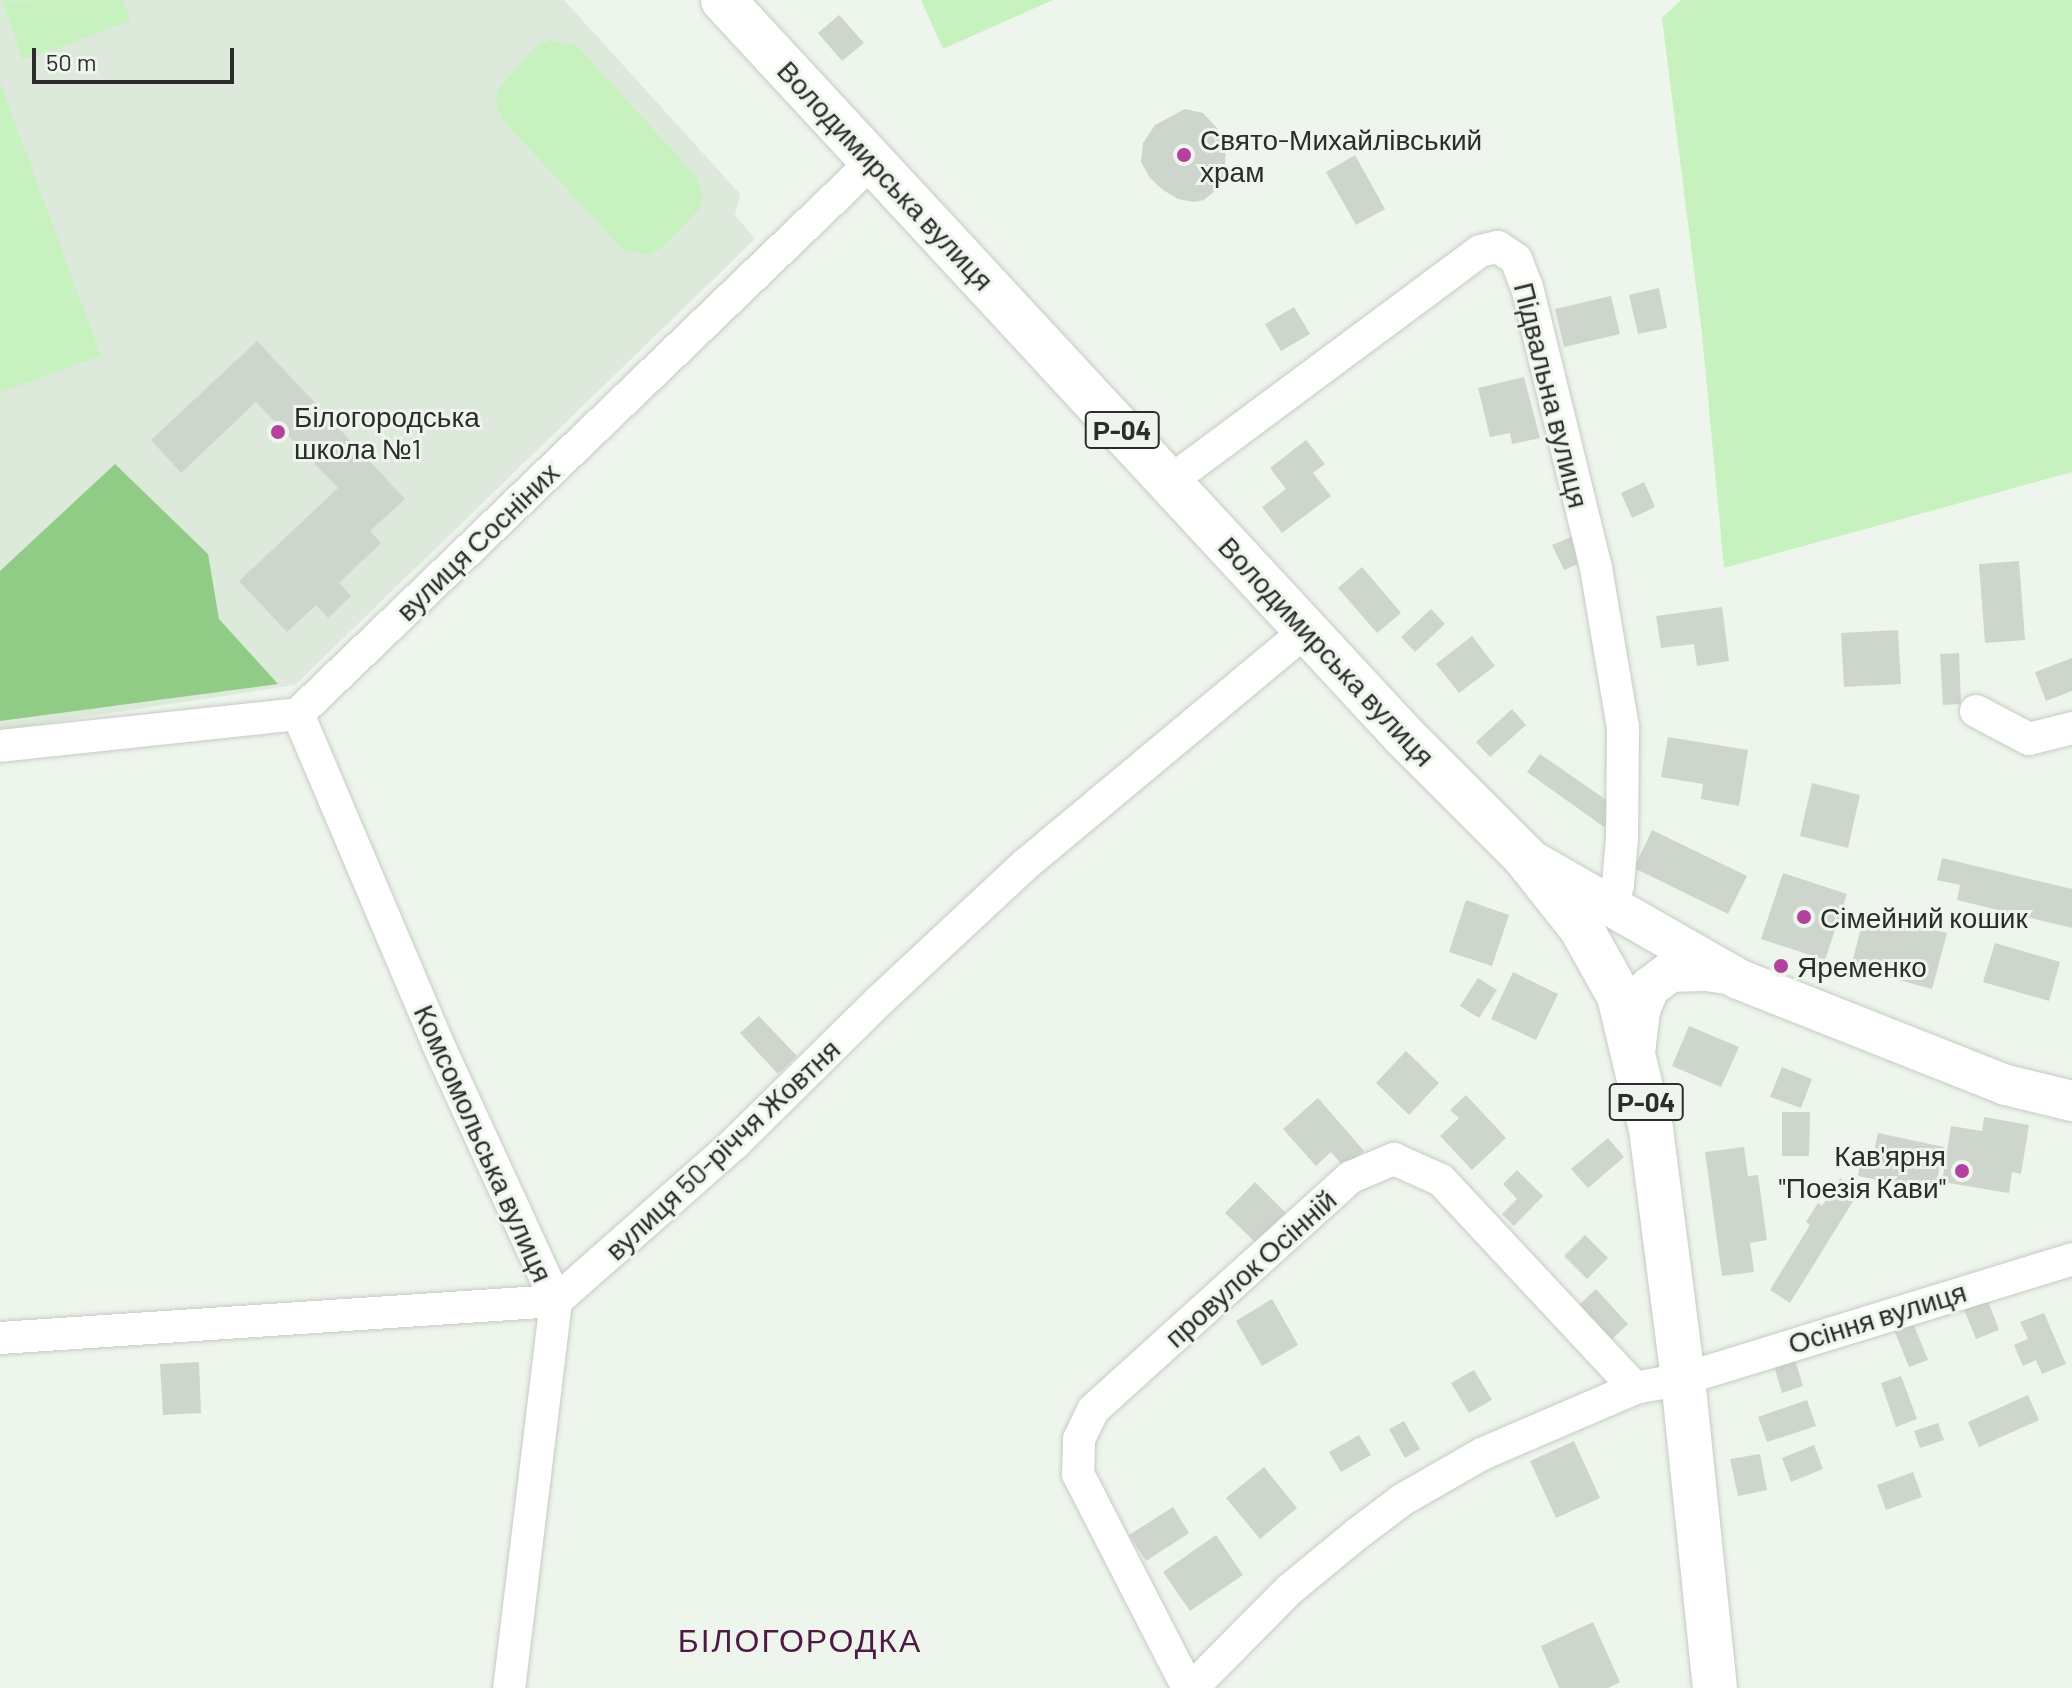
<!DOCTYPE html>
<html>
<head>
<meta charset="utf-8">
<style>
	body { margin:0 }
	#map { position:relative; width:2072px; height:1688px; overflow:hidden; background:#eef5ec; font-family:Barlow,sans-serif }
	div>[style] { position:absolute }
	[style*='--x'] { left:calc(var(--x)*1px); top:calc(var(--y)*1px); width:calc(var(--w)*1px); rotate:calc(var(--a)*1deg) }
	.built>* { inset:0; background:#ddeadb }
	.green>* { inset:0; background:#c7f1bf }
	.forest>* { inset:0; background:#91cc86 }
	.building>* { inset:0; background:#ced5cc }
	.roads { filter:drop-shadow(0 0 2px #c5ccc3) drop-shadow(0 0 2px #c5ccc3) }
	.minor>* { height:32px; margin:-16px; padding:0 16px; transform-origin:16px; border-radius:16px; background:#fff }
	.tertiary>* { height:40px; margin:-20px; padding:0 20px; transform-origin:20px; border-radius:20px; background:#fff }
	.primary>* { height:44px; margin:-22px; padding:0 22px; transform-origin:22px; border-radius:22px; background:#fff }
	.dots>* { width:22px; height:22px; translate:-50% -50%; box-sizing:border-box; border:4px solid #eef5ec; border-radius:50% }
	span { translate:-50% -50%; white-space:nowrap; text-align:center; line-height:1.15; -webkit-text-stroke:6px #eef5ec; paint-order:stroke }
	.shield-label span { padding:2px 6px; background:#eef5ec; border:2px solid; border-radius:6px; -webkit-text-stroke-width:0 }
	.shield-label { font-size:26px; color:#2a2d29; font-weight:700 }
	.poi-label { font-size:28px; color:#2a2d29 }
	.left { translate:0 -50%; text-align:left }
	.right { translate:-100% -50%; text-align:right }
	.street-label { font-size:28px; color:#2a2d29 }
	.quarter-label { font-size:32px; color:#4f1945; letter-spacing:2px }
	.scale { position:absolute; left:32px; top:48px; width:202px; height:36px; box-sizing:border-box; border:4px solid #2a2d29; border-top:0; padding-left:10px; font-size:24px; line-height:28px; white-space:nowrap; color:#2a2d29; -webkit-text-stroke:6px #eef5ec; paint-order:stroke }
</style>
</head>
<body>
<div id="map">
	<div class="built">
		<div style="clip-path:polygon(0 0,564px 0,740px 194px,735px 215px,755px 239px,295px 685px,0 730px)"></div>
	</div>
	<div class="green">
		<div style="clip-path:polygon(123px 0,131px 21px,23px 60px,2px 1px)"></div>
		<div style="clip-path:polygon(921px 0,1053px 0,943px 49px)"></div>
		<div style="clip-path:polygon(1681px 0,2072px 0,2072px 472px,1724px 568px,1702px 334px,1662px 18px)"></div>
		<div style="clip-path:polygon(551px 40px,577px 46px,697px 177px,702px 192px,700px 208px,662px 248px,648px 255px,623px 250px,503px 120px,496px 103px,498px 89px,535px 47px)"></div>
		<div style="clip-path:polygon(0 82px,101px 356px,0 392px)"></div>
	</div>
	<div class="forest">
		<div style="clip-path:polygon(115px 464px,208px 554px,219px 619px,278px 684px,0 721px,0 571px)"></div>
	</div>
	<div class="building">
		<div style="clip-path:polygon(839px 15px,864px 43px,842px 61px,818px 33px)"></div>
		<div style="clip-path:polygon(1185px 109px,1203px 113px,1217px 128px,1226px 147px,1224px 177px,1216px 190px,1204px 200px,1194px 202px,1178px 199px,1163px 190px,1150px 178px,1141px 162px,1143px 143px,1155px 125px)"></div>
		<div style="clip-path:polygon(1355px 155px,1385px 209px,1356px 225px,1326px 172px)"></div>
		<div style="clip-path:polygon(1659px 288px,1667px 328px,1638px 334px,1629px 295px)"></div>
		<div style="clip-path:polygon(1611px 296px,1620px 334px,1564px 347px,1555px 309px)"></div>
		<div style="clip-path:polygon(1294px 307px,1310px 334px,1281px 351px,1265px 324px)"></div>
		<div style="clip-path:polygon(257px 341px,405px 499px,370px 531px,381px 543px,339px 583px,351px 596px,328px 618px,316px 605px,287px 632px,239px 581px,338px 488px,256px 402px,181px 473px,151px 440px)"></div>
		<div style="clip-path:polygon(1524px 377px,1540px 438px,1512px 444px,1510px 433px,1490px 437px,1478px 388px)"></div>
		<div style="clip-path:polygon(1306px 440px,1325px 464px,1313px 473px,1331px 496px,1282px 533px,1262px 507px,1286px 489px,1270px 468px)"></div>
		<div style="clip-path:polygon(1644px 482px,1655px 507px,1632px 518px,1621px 493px)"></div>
		<div style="clip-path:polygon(1576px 535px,1587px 560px,1564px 570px,1552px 545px)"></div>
		<div style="clip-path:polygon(2019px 561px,2025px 640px,1985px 643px,1979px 564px)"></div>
		<div style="clip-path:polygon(1362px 567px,1401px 613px,1377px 633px,1338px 588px)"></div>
		<div style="clip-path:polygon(1722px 607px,1729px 661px,1697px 666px,1694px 644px,1661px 648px,1656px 616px)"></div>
		<div style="clip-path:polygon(1431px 609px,1445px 624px,1415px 652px,1401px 637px)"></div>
		<div style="clip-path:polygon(1898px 630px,1901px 684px,1844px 687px,1841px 633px)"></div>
		<div style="clip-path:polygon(1472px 636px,1495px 666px,1459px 693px,1436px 664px)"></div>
		<div style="clip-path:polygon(1959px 653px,1961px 704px,1943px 705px,1940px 654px)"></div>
		<div style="clip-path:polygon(2072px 658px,2072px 691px,2046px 701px,2035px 672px)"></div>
		<div style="clip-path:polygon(1512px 709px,1526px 725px,1490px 757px,1476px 742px)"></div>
		<div style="clip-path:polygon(1668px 737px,1748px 750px,1739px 806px,1701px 799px,1703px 784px,1661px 777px)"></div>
		<div style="clip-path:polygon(1540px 754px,1618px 808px,1604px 827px,1527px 772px)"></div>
		<div style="clip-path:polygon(1812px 783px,1860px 795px,1848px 848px,1800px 836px)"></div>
		<div style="clip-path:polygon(1652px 830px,1747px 876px,1728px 914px,1634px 868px)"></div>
		<div style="clip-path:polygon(1942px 858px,2072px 889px,2072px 928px,1957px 900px,1960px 885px,1937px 880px)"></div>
		<div style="clip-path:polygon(1783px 873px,1847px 894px,1825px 960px,1761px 939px)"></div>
		<div style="clip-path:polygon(1466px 900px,1509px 915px,1492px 966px,1449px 952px)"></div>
		<div style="clip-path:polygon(1865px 912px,1947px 933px,1932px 989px,1851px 967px)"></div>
		<div style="clip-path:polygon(1995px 943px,2060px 962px,2049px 1001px,1983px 982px)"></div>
		<div style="clip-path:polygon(1513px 972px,1558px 994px,1536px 1040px,1491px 1019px)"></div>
		<div style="clip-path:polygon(1478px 978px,1497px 990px,1479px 1018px,1460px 1006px)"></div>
		<div style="clip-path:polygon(759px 1016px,797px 1056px,778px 1074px,740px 1033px)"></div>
		<div style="clip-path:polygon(1689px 1026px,1739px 1047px,1721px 1087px,1672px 1066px)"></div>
		<div style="clip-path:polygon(1406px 1051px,1439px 1083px,1409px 1115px,1376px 1083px)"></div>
		<div style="clip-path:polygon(1782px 1067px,1812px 1079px,1801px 1108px,1770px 1097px)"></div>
		<div style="clip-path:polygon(1466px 1095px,1506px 1138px,1472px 1170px,1440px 1136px,1459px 1118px,1450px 1110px)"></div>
		<div style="clip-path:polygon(1318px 1098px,1364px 1151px,1345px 1168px,1331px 1152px,1316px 1166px,1283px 1129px)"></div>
		<div style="clip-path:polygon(1782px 1112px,1810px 1112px,1809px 1156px,1782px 1156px)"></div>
		<div style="clip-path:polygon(1984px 1117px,2029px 1125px,2021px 1174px,2012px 1172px,2009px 1193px,1942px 1182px,1951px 1126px,1982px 1131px)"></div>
		<div style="clip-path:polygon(1878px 1133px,1944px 1147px,1935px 1192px,1858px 1176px,1861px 1158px,1872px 1160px)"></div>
		<div style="clip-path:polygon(1608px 1138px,1624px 1157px,1588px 1188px,1571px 1169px)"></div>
		<div style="clip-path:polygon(1744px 1147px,1748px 1176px,1758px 1175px,1767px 1240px,1750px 1243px,1754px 1272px,1722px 1276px,1705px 1152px)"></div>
		<div style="clip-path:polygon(1517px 1170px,1543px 1196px,1514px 1226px,1502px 1214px,1517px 1199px,1503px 1184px)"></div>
		<div style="clip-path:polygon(1840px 1178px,1860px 1190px,1790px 1303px,1770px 1290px,1810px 1225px,1806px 1222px,1818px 1203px,1822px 1206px)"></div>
		<div style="clip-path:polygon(1255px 1182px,1286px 1213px,1256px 1243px,1225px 1213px)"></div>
		<div style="clip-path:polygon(1585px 1235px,1608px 1258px,1587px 1279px,1564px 1256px)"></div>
		<div style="clip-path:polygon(1596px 1289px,1628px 1324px,1611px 1340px,1579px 1305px)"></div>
		<div style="clip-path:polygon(1985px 1293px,1999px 1330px,1976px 1339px,1961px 1302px)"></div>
		<div style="clip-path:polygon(1272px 1299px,1298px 1345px,1262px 1366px,1236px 1321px)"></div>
		<div style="clip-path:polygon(2044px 1313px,2066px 1364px,2042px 1374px,2036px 1360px,2023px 1366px,2014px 1345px,2028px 1339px,2020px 1322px)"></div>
		<div style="clip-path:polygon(1913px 1323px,1928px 1360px,1909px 1367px,1894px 1330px)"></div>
		<div style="clip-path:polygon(1795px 1360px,1803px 1386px,1782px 1393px,1774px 1366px)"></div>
		<div style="clip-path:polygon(199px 1362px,201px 1413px,163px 1415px,160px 1364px)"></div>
		<div style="clip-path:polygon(1474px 1370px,1492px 1400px,1469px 1413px,1451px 1383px)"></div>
		<div style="clip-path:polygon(1901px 1376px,1917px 1419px,1896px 1427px,1881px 1383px)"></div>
		<div style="clip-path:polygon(2028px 1395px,2039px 1420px,1979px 1447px,1968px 1422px)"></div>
		<div style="clip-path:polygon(1807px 1400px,1816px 1426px,1767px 1442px,1758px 1417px)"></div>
		<div style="clip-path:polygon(1404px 1421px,1420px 1449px,1405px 1458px,1389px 1429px)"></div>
		<div style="clip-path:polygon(1938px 1423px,1944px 1440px,1920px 1448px,1914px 1431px)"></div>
		<div style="clip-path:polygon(1359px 1435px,1371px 1455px,1341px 1472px,1329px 1452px)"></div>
		<div style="clip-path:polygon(1574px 1441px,1600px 1498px,1556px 1518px,1530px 1461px)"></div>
		<div style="clip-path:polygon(1814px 1445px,1823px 1469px,1791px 1482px,1782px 1458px)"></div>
		<div style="clip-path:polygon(1760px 1454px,1767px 1490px,1738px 1496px,1730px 1459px)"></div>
		<div style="clip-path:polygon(1264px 1467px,1297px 1508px,1260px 1539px,1226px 1498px)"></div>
		<div style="clip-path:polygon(1913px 1472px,1922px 1497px,1886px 1510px,1877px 1485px)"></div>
		<div style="clip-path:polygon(1173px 1507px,1189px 1533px,1146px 1561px,1129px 1535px)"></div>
		<div style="clip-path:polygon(1216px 1535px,1243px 1575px,1190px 1611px,1163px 1572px)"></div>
		<div style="clip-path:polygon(1593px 1622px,1620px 1682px,1608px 1688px,1559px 1688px,1541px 1646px)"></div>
	</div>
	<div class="roads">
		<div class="minor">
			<div style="--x:1169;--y:482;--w:387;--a:-36.6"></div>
			<div style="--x:1480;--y:251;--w:18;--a:-13"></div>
			<div style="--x:1498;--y:247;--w:22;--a:34"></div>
			<div style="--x:1516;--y:259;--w:30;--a:69"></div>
			<div style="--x:1527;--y:287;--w:289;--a:76.2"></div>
			<div style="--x:1596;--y:568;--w:161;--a:80.4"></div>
			<div style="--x:1623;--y:727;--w:111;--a:90.5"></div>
			<div style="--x:1622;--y:838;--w:47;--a:94.9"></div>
			<div style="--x:1618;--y:885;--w:23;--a:105"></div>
			<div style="--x:1976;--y:711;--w:60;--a:27.8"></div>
			<div style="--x:2029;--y:739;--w:44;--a:-14.3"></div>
			<div style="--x:298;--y:714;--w:358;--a:67"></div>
			<div style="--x:438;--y:1044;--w:283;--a:65.3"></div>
			<div style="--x:556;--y:1301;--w:390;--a:96.9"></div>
			<div style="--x:0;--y:746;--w:300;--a:-6.1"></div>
			<div style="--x:298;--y:714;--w:798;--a:-43.88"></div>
			<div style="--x:0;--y:1338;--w:557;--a:-3.81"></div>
			<div style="--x:556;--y:1301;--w:239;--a:-41.4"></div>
			<div style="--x:735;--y:1143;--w:202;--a:-44.6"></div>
			<div style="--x:879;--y:1001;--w:201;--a:-43"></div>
			<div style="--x:1026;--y:864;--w:366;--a:-39.8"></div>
			<div style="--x:1188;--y:1688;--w:241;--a:-117.2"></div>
			<div style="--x:1078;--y:1474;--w:35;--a:-88"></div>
			<div style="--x:1079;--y:1439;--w:32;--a:-64"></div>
			<div style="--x:1093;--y:1410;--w:348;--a:-42.1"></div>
			<div style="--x:1351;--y:1177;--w:47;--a:-22.7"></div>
			<div style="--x:1394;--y:1159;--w:51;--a:24.1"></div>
			<div style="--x:1441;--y:1180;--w:284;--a:47"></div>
			<div style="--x:1192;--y:1688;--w:138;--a:-45.3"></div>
			<div style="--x:1289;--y:1590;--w:88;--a:-39.5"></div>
			<div style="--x:1357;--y:1534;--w:56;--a:-37.1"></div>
			<div style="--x:1402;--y:1500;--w:92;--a:-29.9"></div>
			<div style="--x:1482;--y:1454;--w:167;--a:-23.3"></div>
			<div style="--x:1635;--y:1388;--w:49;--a:-10.6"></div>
			<div style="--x:1683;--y:1379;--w:407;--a:-17.1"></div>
		</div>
		<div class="tertiary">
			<div style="--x:1527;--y:858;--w:243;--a:29.8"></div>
			<div style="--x:1738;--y:979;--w:288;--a:21.6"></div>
			<div style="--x:2006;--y:1085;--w:68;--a:13.6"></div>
			<div style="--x:1635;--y:1053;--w:43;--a:-83.4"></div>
			<div style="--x:1640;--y:1010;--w:25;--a:-67"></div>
			<div style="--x:1650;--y:987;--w:25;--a:-37"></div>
			<div style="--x:1670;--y:972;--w:37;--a:-2"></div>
			<div style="--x:1707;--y:971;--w:18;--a:9"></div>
		</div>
		<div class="primary">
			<div style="--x:723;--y:0;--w:1004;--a:47.22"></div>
			<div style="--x:1405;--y:737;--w:168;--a:45"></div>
			<div style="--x:1524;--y:856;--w:92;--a:51.6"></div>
			<div style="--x:1581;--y:928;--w:78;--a:60.8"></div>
			<div style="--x:1619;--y:996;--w:137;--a:76.5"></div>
			<div style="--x:1651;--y:1129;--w:252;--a:82.7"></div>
			<div style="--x:1683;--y:1379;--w:311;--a:84.1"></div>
		</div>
	</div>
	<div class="dots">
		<div style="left:1184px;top:155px;background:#b3429e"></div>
		<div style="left:278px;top:432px;background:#b3429e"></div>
		<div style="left:1804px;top:917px;background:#b3429e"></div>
		<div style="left:1781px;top:966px;background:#b3429e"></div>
		<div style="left:1962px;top:1171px;background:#b3429e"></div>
	</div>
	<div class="shield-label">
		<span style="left:1122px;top:430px">Р-04</span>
		<span style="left:1646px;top:1102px">Р-04</span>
	</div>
	<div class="poi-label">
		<span class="left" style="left:1200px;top:155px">Свято-Михайлівський<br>храм</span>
		<span class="left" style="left:294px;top:432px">Білогородська<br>школа №1</span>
		<span class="left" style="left:1820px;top:917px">Сімейний кошик</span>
		<span class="left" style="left:1797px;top:966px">Яременко</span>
		<span class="right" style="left:1946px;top:1171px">Кав'ярня<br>"Поезія Кави"</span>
	</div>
	<div class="street-label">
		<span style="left:886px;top:175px;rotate:47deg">Володимирська вулиця</span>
		<span style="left:1552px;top:395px;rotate:76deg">Підвальна вулиця</span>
		<span style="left:477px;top:541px;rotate:-44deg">вулиця Сосніних</span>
		<span style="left:1327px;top:651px;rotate:47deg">Володимирська вулиця</span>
		<span style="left:484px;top:1143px;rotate:66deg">Комсомольська вулиця</span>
		<span style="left:722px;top:1149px;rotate:-43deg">вулиця 50-річчя Жовтня</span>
		<span style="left:1250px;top:1268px;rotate:-42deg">провулок Осінній</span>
		<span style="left:1877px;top:1317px;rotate:-17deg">Осіння вулиця</span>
	</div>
	<div class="quarter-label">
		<span style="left:800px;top:1639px">БІЛОГОРОДКА</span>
	</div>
	<div class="scale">50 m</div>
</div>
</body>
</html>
